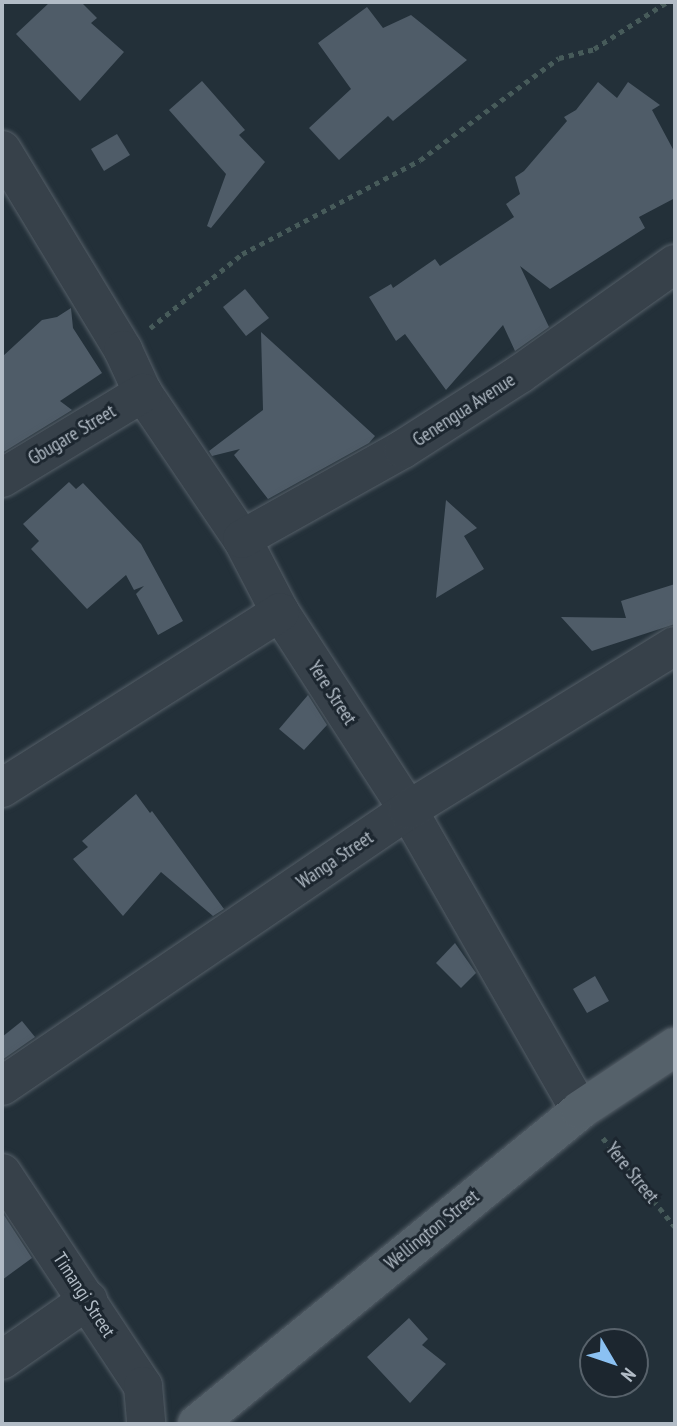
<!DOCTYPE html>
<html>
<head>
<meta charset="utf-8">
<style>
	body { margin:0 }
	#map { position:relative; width:677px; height:1426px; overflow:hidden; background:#233039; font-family:"PT Sans Narrow",sans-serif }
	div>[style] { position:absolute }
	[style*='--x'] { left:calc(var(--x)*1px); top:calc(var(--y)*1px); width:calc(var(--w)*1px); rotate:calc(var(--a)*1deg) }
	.building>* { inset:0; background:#4f5c68 }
	.path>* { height:4.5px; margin-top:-2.25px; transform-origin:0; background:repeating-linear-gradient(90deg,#475b5a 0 5px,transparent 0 10px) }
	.roads { filter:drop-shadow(0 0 2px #555f68) drop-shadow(0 0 2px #555f68) }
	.minor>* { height:38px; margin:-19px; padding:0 19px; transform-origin:19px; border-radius:19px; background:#37414a }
	.major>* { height:38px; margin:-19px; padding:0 19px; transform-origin:19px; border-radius:19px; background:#55616a }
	span { translate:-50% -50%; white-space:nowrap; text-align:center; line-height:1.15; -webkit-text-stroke:6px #1c262f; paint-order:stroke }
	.street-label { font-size:19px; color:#b2bcc6 }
	.frame { position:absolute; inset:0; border:4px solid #b2bcc6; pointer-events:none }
	.north { position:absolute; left:579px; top:1328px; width:70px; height:70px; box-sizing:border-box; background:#1c262f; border:2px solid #58626b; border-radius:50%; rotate:129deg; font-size:19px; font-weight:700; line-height:28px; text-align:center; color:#b2bcc6 }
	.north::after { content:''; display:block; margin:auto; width:24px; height:32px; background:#8bc1f2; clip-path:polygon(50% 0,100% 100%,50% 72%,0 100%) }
</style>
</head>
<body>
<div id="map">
	<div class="building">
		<div style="clip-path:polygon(50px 2px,81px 2px,97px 18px,91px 23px,124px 52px,80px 101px,16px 34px)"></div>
		<div style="clip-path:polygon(367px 7px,383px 28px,411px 15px,467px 60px,393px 121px,388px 116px,339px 160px,309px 128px,351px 89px,318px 43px)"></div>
		<div style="clip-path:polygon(202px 81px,245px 130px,239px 135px,265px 162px,211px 228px,207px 226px,226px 174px,169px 110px)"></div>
		<div style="clip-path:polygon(598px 82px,617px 98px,628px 82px,660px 105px,652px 110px,675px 153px,675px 198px,639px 217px,645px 228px,550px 289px,520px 266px,549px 327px,515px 351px,503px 325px,446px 390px,405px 334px,396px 341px,369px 297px,391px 284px,393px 288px,435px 259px,440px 266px,514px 217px,506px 204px,520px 194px,515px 177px,524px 171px,567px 121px,564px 117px,576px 110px)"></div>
		<div style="clip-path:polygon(117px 134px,130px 155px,104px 171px,91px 149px)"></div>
		<div style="clip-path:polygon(245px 289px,269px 318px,246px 336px,223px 307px)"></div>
		<div style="clip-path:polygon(71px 308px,73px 328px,102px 373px,60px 401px,72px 410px,2px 453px,2px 357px,42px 320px,57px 317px)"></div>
		<div style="clip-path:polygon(261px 332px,375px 436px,369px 443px,268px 499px,234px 455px,240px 449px,212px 456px,209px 451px,263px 410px)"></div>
		<div style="clip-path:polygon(69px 482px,76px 489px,83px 483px,141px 544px,183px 621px,158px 635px,136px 594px,144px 586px,134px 590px,126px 575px,87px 609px,31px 549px,39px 541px,23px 524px)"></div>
		<div style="clip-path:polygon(446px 500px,477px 528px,464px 536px,484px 569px,436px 598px)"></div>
		<div style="clip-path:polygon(675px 584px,675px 624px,592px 651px,561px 617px,626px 618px,621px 601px)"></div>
		<div style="clip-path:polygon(308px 695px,327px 725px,304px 750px,279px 729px)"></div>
		<div style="clip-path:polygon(136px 794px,150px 813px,152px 811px,224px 909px,213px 916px,161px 872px,123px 916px,73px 859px,88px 847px,82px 841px)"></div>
		<div style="clip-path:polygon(455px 943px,476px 973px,461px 988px,436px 963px)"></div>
		<div style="clip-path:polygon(595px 976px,609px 1001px,587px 1013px,573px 989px)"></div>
		<div style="clip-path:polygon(22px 1021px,35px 1037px,2px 1060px,2px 1037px)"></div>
		<div style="clip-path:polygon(2px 1212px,32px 1258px,2px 1280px)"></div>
		<div style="clip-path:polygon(409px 1318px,428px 1339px,422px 1345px,446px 1364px,410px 1403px,367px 1357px)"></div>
	</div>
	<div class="path">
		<div style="--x:150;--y:328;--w:118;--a:-38.8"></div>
		<div style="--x:242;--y:254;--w:201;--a:-27.8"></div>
		<div style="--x:420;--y:160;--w:172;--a:-36.3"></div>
		<div style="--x:559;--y:58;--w:36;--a:-14"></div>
		<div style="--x:594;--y:49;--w:87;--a:-32.8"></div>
		<div style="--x:603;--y:1138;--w:114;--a:51"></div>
	</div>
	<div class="roads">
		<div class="minor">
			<div style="--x:2;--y:150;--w:234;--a:58.8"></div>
			<div style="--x:123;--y:350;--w:47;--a:65.1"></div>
			<div style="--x:143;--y:393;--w:176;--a:55.9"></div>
			<div style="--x:242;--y:539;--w:82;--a:62.5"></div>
			<div style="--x:280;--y:612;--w:236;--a:57.1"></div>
			<div style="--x:408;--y:810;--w:346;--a:60.2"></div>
			<div style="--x:2;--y:478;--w:165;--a:-31.1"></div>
			<div style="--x:242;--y:539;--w:184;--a:-29.2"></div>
			<div style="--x:403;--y:449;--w:139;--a:-32.7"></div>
			<div style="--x:520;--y:374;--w:190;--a:-35.4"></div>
			<div style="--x:2;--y:788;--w:329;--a:-32.3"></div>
			<div style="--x:2;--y:1086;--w:491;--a:-34.2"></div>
			<div style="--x:408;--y:810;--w:313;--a:-31.6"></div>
			<div style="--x:2;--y:1173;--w:255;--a:56.5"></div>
			<div style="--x:143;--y:1386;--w:38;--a:85"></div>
			<div style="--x:2;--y:1360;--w:105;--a:-34.9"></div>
		</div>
		<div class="major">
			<div style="--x:197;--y:1424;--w:495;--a:-39.3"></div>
			<div style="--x:580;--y:1110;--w:114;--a:-33.6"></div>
		</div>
	</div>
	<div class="street-label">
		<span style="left:464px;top:410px;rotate:-33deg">Genengua Avenue</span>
		<span style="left:72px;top:435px;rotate:-31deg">Gbugare Street</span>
		<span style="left:332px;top:693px;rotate:57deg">Yere Street</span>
		<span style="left:335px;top:860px;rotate:-34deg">Wanga Street</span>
		<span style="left:632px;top:1173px;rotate:51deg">Yere Street</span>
		<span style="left:432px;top:1230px;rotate:-39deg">Wellington Street</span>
		<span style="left:84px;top:1295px;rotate:57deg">Timangi Street</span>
	</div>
	<div class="frame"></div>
	<div class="north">N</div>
</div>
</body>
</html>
